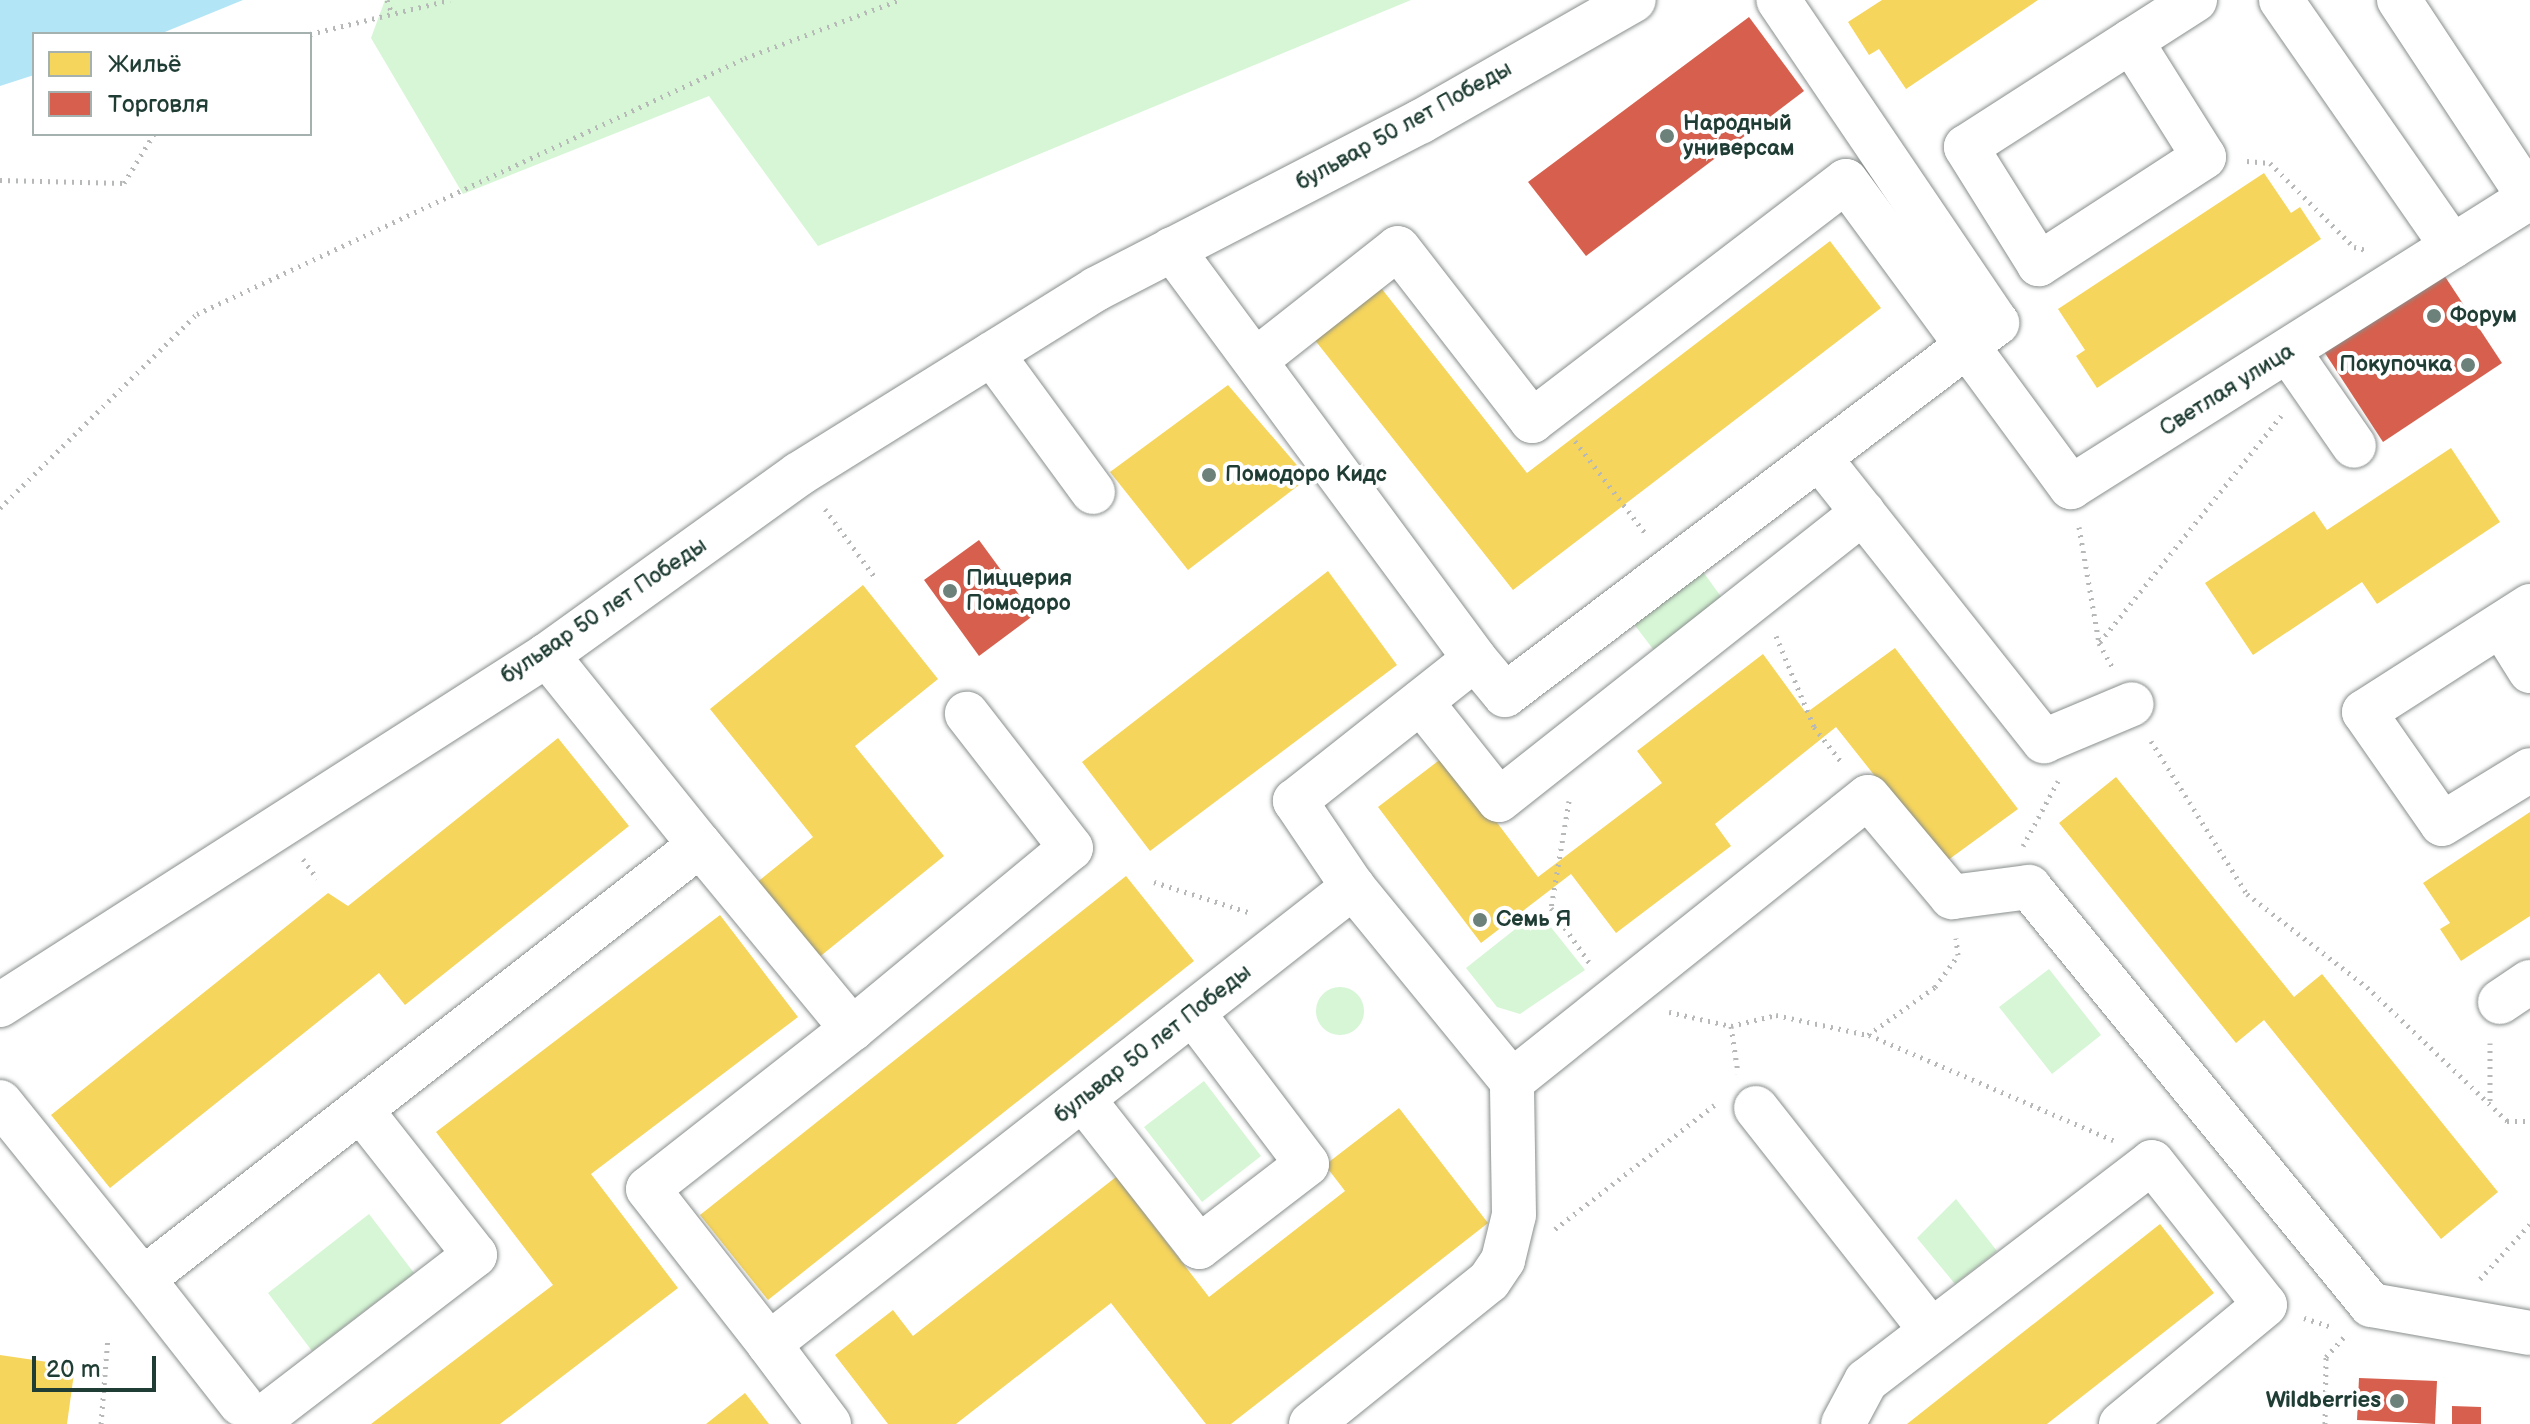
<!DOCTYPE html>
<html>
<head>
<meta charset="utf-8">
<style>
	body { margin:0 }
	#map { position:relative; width:2530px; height:1424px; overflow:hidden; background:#fff; font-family:"Balsamiq Sans",sans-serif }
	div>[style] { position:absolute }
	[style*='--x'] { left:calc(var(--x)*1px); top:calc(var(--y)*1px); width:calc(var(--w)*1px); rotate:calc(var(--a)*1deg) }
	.green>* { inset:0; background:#d6f6d5 }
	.round { border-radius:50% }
	.water>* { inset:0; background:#b2e5f6 }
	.homes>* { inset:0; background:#f6d55c }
	.shops>* { inset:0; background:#d6604d }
	.path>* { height:5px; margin-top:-2.5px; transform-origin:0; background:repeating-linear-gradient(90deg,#b6b9b8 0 2px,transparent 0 8px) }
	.roads { filter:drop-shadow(0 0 2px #898f8d) drop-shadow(0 0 2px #898f8d) }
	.minor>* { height:44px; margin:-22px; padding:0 22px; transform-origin:22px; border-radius:22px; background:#fff }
	.dots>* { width:22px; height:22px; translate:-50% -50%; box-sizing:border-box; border:4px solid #fff; border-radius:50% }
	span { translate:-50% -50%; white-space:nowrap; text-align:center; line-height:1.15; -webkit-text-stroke:8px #fff; paint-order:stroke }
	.poi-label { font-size:22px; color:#1f3d34; font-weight:700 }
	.left { translate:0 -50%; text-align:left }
	.right { translate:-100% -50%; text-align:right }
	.street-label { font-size:22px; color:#1f3d34 }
	.legend { position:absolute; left:32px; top:32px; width:280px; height:104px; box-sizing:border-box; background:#fff; border:2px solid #a5b1ae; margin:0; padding:10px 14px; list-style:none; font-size:24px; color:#1f3d34 }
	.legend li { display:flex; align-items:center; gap:16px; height:40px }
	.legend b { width:40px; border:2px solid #a5b1ae }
	.scale { position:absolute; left:32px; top:1356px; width:124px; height:36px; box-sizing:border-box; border:4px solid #1f3d34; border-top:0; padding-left:10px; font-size:24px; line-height:28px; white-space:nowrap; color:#1f3d34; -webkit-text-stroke:6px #fff; paint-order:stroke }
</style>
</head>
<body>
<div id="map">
	<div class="green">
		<div style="clip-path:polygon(385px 0,1411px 0,818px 246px,709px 96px,463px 194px,371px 38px)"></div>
		<div style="clip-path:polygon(1696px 562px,1727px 605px,1659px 657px,1627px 615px)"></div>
		<div style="clip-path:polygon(1538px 911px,1585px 970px,1520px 1014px,1497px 1007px,1466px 968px)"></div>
		<div style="clip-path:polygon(2049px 969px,2101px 1035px,2052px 1074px,1999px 1007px)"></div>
		<div class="round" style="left:1316px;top:987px;width:48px;height:48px"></div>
		<div style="clip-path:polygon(1204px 1081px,1261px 1156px,1202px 1202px,1144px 1127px)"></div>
		<div style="clip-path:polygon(1956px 1199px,1997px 1251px,1955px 1284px,1917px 1238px)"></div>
		<div style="clip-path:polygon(369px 1214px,414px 1273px,312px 1351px,268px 1293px)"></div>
	</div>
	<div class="water">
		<div style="clip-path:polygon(0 0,243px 0,160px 34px,34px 34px,34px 75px,0 86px)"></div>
	</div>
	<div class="homes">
		<div style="clip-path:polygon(1882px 0,2038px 0,1906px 89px,1879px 49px,1869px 55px,1848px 22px)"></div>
		<div style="clip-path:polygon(2264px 173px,2291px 213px,2300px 207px,2321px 239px,2097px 388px,2076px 356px,2085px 350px,2058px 309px)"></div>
		<div style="clip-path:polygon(1830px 241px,1881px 308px,1513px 590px,1314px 339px,1378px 284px,1527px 473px)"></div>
		<div style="clip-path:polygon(1228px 385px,1308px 478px,1188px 570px,1110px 472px)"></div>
		<div style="clip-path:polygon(2451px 448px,2500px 522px,2377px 604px,2362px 582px,2253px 655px,2205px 583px,2314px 511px,2327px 530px)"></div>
		<div style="clip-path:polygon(1328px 571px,1397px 665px,1150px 851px,1082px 762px)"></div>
		<div style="clip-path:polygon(863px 585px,938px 679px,855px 746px,944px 856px,812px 963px,750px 888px,813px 837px,710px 709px)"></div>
		<div style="clip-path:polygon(1895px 648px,2018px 809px,1944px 863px,1836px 727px,1715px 824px,1731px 846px,1616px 933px,1571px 874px,1481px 943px,1378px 807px,1446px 755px,1538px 877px,1662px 783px,1637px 751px,1763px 654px,1806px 713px)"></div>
		<div style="clip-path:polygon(558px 738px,629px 826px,405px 1005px,379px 973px,110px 1188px,51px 1115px,328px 893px,348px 906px)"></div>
		<div style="clip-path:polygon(2116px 777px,2294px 997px,2322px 974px,2498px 1192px,2441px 1239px,2264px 1020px,2236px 1043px,2059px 823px)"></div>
		<div style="clip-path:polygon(2530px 812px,2530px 916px,2461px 961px,2440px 929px,2450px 923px,2423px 883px)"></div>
		<div style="clip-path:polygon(1126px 876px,1194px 961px,768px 1300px,700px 1215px)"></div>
		<div style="clip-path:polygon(720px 915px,798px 1017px,591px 1174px,678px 1288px,500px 1424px,371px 1424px,553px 1285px,436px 1132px)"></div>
		<div style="clip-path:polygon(1399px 1108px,1488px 1223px,1231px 1424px,1206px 1424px,1111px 1303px,956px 1424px,888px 1424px,835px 1355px,893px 1310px,913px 1336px,1116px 1177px,1209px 1297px,1345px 1191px,1325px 1165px)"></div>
		<div style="clip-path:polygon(2160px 1224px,2214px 1293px,2047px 1424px,1907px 1424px)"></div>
		<div style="clip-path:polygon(0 1355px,75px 1366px,67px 1424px,0 1424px)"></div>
		<div style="clip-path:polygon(745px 1393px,769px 1424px,706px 1424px)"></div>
	</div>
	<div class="shops">
		<div style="clip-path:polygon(1749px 17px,1804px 91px,1586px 256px,1528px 182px)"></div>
		<div style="clip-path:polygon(2442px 272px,2502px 363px,2383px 442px,2323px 350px)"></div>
		<div style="clip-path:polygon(979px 540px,1034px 615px,979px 656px,924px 580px)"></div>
		<div style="clip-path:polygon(2359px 1378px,2437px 1381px,2435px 1424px,2357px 1420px)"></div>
		<div style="clip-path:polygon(2452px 1406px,2481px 1407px,2481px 1424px,2452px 1424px)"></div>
	</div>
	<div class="path">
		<div style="--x:387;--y:0;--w:15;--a:70"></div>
		<div style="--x:310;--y:34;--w:144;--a:-13.7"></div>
		<div style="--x:2247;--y:161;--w:23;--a:5"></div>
		<div style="--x:2270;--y:163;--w:119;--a:45"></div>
		<div style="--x:2354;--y:247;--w:12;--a:14"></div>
		<div style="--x:0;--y:180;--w:124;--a:1.4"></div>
		<div style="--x:124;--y:183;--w:57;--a:-58.5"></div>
		<div style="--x:1575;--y:441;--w:116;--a:52.7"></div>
		<div style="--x:0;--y:508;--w:276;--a:-44.6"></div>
		<div style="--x:197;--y:314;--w:605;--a:-25.04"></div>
		<div style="--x:745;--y:58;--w:165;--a:-20.6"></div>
		<div style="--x:825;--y:509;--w:83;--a:53.8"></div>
		<div style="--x:2079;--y:527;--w:118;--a:80.2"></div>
		<div style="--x:2099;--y:643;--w:29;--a:61"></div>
		<div style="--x:1776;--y:636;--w:99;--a:67.3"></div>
		<div style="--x:1814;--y:727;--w:47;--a:51.9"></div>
		<div style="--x:2100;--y:642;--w:290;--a:-51.3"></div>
		<div style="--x:2151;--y:741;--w:181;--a:57.9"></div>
		<div style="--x:2247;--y:894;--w:152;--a:37.8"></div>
		<div style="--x:2367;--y:987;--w:194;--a:43.7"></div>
		<div style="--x:2507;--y:1121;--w:23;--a:0"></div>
		<div style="--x:1569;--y:801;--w:109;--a:99.5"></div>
		<div style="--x:1551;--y:908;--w:70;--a:54.9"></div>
		<div style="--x:2023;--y:846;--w:74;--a:-61.7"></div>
		<div style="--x:303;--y:859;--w:24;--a:54"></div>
		<div style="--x:1154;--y:882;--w:99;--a:17.7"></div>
		<div style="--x:1669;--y:1012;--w:64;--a:12.7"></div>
		<div style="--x:1731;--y:1026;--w:48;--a:81.5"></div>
		<div style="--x:1731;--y:1026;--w:46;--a:-13.7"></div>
		<div style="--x:1776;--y:1015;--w:94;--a:12.3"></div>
		<div style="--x:1868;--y:1035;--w:82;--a:-35.6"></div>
		<div style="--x:1935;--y:987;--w:39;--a:-54"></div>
		<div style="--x:1958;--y:955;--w:17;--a:-97"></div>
		<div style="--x:1869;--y:1035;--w:266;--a:23.3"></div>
		<div style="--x:2490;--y:1043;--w:62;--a:90"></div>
		<div style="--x:1555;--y:1229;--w:202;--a:-37.9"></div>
		<div style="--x:2480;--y:1279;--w:74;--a:-47.7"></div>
		<div style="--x:2304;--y:1318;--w:29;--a:18"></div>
		<div style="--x:101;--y:1424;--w:87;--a:-85.4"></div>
		<div style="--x:2325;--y:1424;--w:67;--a:-89.1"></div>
		<div style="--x:2326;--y:1357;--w:28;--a:-48"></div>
	</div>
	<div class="roads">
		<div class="minor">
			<div style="--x:2281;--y:0;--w:300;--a:55.2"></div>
			<div style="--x:2399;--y:0;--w:238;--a:56.6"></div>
			<div style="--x:2131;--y:41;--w:137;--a:57.8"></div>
			<div style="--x:2204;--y:157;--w:197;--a:147"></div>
			<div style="--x:2039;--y:264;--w:138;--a:-122"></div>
			<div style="--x:1966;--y:147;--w:196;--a:-32.7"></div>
			<div style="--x:2131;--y:41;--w:76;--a:-32.6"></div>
			<div style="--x:1172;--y:249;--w:510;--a:53.53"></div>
			<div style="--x:2289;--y:352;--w:114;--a:55.3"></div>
			<div style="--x:992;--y:354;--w:171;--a:53.8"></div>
			<div style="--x:1257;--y:359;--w:179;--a:-38.2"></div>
			<div style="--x:1398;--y:248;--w:219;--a:52.2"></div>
			<div style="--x:1532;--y:421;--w:395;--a:-37.4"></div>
			<div style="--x:1846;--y:181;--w:380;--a:53.7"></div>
			<div style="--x:2071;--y:487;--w:542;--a:-32.25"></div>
			<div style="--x:1821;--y:460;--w:359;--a:51.6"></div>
			<div style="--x:2044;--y:741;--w:95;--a:-22.8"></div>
			<div style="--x:2530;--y:606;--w:197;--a:147.4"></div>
			<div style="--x:2364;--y:712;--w:136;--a:55.1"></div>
			<div style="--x:2442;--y:824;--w:103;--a:-31.5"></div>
			<div style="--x:2502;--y:626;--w:53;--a:58.1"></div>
			<div style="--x:547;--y:655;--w:244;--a:51.2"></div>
			<div style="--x:1421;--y:702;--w:125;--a:51.5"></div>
			<div style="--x:1499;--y:800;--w:464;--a:-38.3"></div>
			<div style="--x:1353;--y:887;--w:251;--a:50.7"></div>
			<div style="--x:1512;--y:1081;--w:455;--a:-38.6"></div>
			<div style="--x:1868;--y:797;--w:131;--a:50"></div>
			<div style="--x:1952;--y:897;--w:78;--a:-7.4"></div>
			<div style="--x:2029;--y:887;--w:540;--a:50.71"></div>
			<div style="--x:2371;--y:1305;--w:161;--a:10"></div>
			<div style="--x:2500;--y:1002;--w:36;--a:-34"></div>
			<div style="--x:0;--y:1005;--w:649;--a:-32.61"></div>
			<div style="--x:547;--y:655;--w:310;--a:-35.7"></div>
			<div style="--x:799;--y:474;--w:350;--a:-31.9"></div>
			<div style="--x:1096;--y:289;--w:365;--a:-27.3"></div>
			<div style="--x:1420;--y:122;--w:246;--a:-29.7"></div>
			<div style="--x:852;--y:1029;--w:284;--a:-39.6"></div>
			<div style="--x:1071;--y:848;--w:170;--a:-127.8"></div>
			<div style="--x:1083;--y:1099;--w:188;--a:51.9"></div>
			<div style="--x:1199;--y:1247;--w:136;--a:-37.5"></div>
			<div style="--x:1307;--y:1164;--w:189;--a:-127.1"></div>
			<div style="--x:0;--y:1102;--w:228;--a:51.1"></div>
			<div style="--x:1756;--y:1108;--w:283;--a:51.8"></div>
			<div style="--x:241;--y:1404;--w:159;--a:-128.1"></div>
			<div style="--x:143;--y:1279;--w:706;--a:-37.92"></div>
			<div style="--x:700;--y:845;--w:239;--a:50.4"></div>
			<div style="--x:852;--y:1029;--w:259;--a:141.9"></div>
			<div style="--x:648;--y:1189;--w:197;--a:52"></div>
			<div style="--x:256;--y:1423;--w:276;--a:-37.5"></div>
			<div style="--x:475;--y:1255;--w:179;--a:-128.2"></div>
			<div style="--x:829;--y:1424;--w:100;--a:-126.9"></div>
			<div style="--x:769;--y:1344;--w:742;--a:-38.04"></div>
			<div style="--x:1353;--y:887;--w:104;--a:-124"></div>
			<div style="--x:1295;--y:801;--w:229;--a:-38.3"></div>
			<div style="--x:1475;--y:659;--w:47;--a:50.2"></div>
			<div style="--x:1505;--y:695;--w:617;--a:-37.09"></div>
			<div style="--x:1997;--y:323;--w:390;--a:-124.1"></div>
			<div style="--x:1311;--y:1424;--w:228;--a:-38.8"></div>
			<div style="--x:1489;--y:1281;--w:25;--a:-56"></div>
			<div style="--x:1503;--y:1260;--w:46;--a:-76.3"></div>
			<div style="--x:1514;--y:1215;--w:134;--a:-90.9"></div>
			<div style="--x:1843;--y:1424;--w:49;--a:-61.9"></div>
			<div style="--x:1866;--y:1381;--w:360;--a:-37.4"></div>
			<div style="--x:2152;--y:1162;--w:182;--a:51.7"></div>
			<div style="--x:2265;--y:1305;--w:187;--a:140.4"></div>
		</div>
	</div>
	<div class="dots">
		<div style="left:1667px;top:136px;background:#6d817b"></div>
		<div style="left:2434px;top:316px;background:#6d817b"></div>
		<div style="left:2468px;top:365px;background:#6d817b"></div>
		<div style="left:1209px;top:475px;background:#6d817b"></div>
		<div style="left:950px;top:591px;background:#6d817b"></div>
		<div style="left:1480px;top:920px;background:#6d817b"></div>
		<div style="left:2397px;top:1401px;background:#6d817b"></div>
	</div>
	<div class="poi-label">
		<span class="left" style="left:1683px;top:136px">Народный<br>универсам</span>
		<span class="left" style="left:2450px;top:316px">Форум</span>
		<span class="right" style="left:2452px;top:365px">Покупочка</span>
		<span class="left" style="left:1225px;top:475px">Помодоро Кидс</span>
		<span class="left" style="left:966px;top:591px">Пиццерия<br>Помодоро</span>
		<span class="left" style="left:1496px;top:920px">Семь Я</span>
		<span class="right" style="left:2381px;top:1401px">Wildberries</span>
	</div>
	<div class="street-label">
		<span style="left:1404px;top:126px;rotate:-29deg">бульвар 50 лет Победы</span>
		<span style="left:2227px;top:390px;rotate:-32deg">Светлая улица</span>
		<span style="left:604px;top:611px;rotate:-34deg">бульвар 50 лет Победы</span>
		<span style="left:1153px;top:1044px;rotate:-38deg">бульвар 50 лет Победы</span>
	</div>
	<ul class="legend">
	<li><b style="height:22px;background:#f6d55c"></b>Жильё</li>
	<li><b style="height:22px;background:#d6604d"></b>Торговля</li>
	</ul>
	<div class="scale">20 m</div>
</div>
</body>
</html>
